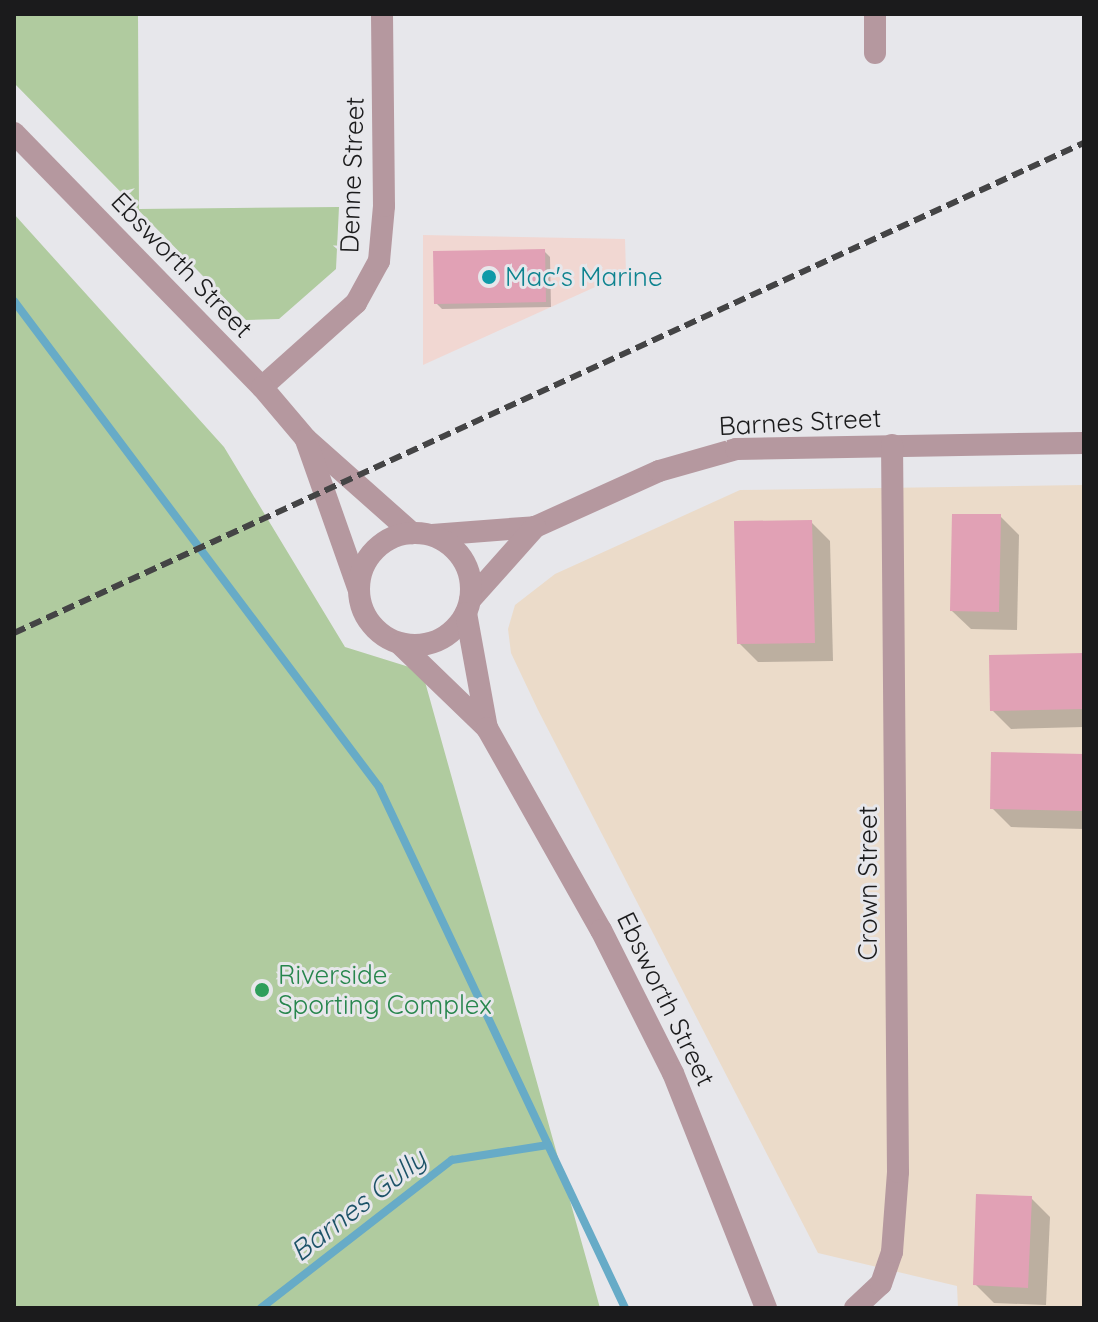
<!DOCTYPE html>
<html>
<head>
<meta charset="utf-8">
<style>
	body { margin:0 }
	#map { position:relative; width:1098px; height:1322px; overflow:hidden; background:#e7e7eb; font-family:Quicksand,sans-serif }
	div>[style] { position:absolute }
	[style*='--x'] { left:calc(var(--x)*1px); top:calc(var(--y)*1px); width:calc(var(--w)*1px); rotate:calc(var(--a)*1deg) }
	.commercial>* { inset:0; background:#f1d7d2 }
	.industrial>* { inset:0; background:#ebdbc9 }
	.green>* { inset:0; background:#b0cb9f }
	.shadow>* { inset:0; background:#0003 }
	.stream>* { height:8px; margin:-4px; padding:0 4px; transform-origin:4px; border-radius:4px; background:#67abc7 }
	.building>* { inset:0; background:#e1a1b5 }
	.minor>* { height:22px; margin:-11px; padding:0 11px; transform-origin:11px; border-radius:11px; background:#b5989f }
	.tertiary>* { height:22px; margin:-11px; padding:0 11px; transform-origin:11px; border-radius:11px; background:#b5989f }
	.tertiary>.ring { margin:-11px; padding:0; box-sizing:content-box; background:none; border:22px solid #b5989f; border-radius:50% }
	.rail>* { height:6px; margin-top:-3px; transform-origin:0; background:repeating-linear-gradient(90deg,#444445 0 12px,transparent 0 18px) }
	.dots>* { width:22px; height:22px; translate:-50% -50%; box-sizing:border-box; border:4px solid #e7e7eb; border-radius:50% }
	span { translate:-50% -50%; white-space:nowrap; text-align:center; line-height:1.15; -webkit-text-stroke:6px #e7e7eb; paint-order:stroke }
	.street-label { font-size:26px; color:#1b1b1c }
	.culture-label { font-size:26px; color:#0d838f }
	.left { translate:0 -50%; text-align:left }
	.leisure-label { font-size:26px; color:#27864d }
	.water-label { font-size:28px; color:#1d5368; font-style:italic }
	.frame { position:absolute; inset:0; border:16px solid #1b1b1c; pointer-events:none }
</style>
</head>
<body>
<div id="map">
	<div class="commercial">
		<div style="clip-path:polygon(423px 235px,625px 239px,626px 273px,423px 365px)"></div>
	</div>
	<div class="industrial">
		<div style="clip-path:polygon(1084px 485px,1084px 1308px,958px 1308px,957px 1286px,818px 1253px,538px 710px,511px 653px,508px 629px,515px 605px,555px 574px,740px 490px)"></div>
	</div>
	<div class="green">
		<div style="clip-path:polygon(14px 14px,138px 14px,139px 209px,339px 207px,336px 269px,279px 319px,246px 320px,14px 83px)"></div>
		<div style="clip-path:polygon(14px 214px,224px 447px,345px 647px,422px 671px,600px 1308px,14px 1308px)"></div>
	</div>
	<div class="shadow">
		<div style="clip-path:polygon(544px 251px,550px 257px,551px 307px,442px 309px,436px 303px)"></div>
		<div style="clip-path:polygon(1000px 516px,1019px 535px,1017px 630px,971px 629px,952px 611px)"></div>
		<div style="clip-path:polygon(811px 522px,830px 541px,833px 661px,758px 662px,739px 643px)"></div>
		<div style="clip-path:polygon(1084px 655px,1084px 727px,1011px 729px,992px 710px)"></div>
		<div style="clip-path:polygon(1084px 756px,1084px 829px,1011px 827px,992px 808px)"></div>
		<div style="clip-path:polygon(1031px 1198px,1050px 1217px,1046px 1305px,994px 1303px,975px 1284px)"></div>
	</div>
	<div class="stream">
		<div style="--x:14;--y:301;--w:608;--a:53.09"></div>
		<div style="--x:379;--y:787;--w:396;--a:64.7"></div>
		<div style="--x:261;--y:1308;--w:242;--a:-37.8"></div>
		<div style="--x:452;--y:1160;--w:97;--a:-8.9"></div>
		<div style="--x:548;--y:1145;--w:180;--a:64.7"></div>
	</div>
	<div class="building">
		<div style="clip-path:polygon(545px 249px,546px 302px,434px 304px,433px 251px)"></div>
		<div style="clip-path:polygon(952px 514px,1001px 514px,999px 612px,950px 611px)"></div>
		<div style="clip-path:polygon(812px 520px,815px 643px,737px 644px,734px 521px)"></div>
		<div style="clip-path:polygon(1084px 653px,1084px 709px,990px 711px,989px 655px)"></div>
		<div style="clip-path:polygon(991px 752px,1084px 754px,1084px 811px,990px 809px)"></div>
		<div style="clip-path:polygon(976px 1194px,1032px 1196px,1028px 1288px,973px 1285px)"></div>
	</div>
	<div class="minor">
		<div style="--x:875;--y:14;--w:39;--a:90"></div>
		<div style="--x:262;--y:387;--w:126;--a:-41.8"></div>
		<div style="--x:356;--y:303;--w:48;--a:-61.3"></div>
		<div style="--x:379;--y:261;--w:55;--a:-84.8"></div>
		<div style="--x:384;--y:206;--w:192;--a:-90.6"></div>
		<div style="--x:432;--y:535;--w:103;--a:-4.4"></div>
		<div style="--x:535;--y:527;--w:136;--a:-24.3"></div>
		<div style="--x:659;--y:471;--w:80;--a:-15.9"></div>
		<div style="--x:736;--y:449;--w:348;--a:-1"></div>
		<div style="--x:470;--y:600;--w:98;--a:-48.3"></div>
		<div style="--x:855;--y:1308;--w:35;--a:-43"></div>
		<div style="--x:881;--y:1284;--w:34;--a:-71"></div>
		<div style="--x:892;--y:1252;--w:80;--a:-85.7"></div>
		<div style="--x:898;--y:1172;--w:727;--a:-90.47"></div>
	</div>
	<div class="tertiary">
		<div style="--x:14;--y:133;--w:355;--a:45.7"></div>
		<div style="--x:262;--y:387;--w:68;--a:49.8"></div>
		<div style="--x:306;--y:439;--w:142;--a:41.6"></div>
		<div style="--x:306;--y:440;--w:157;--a:70.6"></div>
		<div class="ring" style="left:359px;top:533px;width:90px;height:90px"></div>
		<div style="--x:466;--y:613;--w:117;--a:79.7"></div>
		<div style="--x:400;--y:644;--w:121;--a:44"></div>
		<div style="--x:487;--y:728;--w:232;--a:60.6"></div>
		<div style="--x:601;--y:930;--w:160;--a:63.3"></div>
		<div style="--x:673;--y:1073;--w:253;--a:68.4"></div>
	</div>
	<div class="rail">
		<div style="--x:14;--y:633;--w:1177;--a:-24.61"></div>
	</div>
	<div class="dots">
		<div style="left:489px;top:277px;background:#0f9aa8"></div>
		<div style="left:262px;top:990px;background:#2e9e5b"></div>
	</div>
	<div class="street-label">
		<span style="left:352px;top:175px;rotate:-88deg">Denne Street</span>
		<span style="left:182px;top:265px;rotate:46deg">Ebsworth Street</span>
		<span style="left:800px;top:422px;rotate:-3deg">Barnes Street</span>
		<span style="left:868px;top:883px;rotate:-90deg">Crown Street</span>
		<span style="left:666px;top:999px;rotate:64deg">Ebsworth Street</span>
	</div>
	<div class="culture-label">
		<span class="left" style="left:505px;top:277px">Mac's Marine</span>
	</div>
	<div class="leisure-label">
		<span class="left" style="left:278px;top:990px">Riverside<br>Sporting Complex</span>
	</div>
	<div class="water-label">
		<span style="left:358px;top:1205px;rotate:-38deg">Barnes Gully</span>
	</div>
	<div class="frame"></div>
</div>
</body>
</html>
